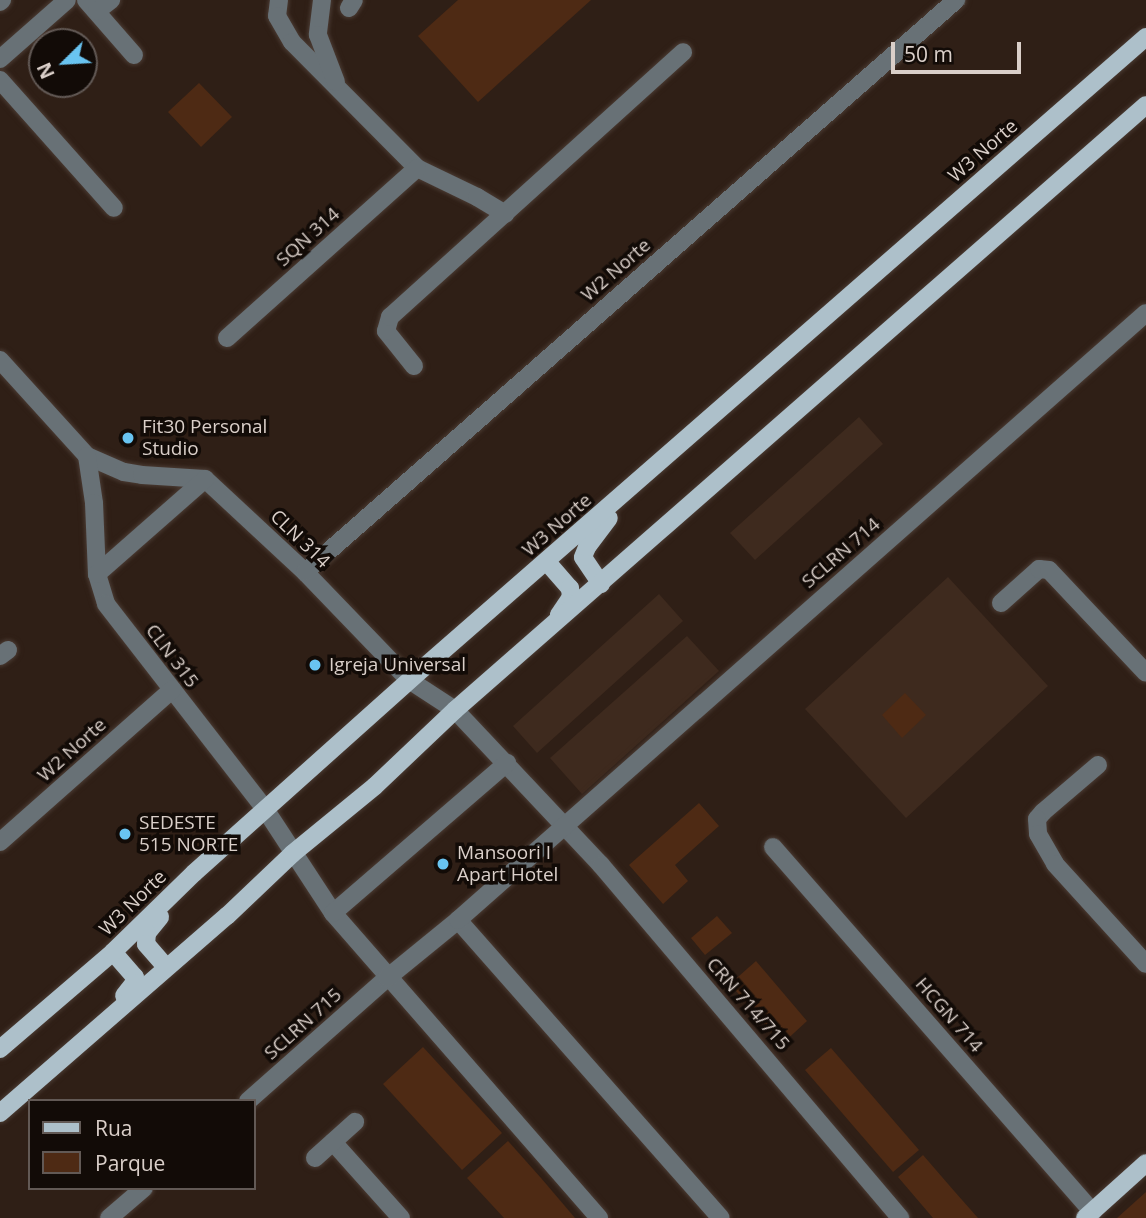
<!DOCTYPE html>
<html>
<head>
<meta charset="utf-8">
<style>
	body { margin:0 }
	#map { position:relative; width:1146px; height:1218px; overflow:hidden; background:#2f1f16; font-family:"Open Sans",sans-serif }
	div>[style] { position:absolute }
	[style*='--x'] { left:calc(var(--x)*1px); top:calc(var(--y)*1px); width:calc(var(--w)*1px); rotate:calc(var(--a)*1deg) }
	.built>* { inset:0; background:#3e2a1e }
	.green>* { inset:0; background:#4e2a14 }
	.roads { filter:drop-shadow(0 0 2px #4a3b33) drop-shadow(0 0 2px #4a3b33) }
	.minor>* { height:18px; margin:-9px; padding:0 9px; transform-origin:9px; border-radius:9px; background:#687176 }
	.major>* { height:18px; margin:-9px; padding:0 9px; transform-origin:9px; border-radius:9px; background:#adc0ca }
	.dots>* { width:19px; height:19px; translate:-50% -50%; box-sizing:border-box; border:4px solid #120b07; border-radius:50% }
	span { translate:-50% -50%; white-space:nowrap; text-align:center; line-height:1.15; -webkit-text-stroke:7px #120b07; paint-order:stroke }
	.street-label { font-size:19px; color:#dacfc9 }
	.poi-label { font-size:19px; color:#dacfc9 }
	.left { translate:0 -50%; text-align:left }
	.legend { position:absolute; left:28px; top:1099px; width:228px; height:91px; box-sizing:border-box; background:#120b07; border:2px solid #625955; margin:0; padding:9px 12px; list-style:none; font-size:21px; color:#dacfc9 }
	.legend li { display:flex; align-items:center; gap:14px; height:35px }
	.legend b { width:35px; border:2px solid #625955 }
	.north { position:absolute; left:28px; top:28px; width:70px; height:70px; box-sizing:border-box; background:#120b07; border:2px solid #625955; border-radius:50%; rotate:246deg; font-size:19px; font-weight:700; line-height:28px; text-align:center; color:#dacfc9 }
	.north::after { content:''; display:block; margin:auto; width:24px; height:32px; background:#69c4f1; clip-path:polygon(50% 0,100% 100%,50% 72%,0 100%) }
	.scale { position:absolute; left:891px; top:42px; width:130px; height:32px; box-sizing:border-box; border:4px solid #dacfc9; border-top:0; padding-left:9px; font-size:21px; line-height:24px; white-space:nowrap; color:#dacfc9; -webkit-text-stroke:5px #120b07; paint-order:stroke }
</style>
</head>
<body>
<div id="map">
	<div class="built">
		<div style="clip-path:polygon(859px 417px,883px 444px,755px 560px,730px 533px)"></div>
		<div style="clip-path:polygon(948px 577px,1048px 686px,906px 818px,805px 709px)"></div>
		<div style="clip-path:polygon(659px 594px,683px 621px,537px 753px,513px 726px)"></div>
		<div style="clip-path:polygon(687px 636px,719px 671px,582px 794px,550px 758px)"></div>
	</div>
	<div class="green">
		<div style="clip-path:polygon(458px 0,591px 0,478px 102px,418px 36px)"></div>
		<div style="clip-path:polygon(199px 83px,232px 117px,201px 147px,168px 112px)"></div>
		<div style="clip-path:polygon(905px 693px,926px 715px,902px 738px,882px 715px)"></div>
		<div style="clip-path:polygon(699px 803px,719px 826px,675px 865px,688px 881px,663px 904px,629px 865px)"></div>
		<div style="clip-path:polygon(717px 916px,732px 933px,705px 955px,691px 938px)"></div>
		<div style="clip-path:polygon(756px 961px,807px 1021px,782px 1044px,730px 984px)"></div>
		<div style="clip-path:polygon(423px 1047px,502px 1133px,462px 1170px,383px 1084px)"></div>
		<div style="clip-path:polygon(831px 1048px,919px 1150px,893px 1172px,805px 1070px)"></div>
		<div style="clip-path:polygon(508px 1141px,541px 1178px,575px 1218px,504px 1218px,467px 1178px)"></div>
		<div style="clip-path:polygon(923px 1155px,955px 1192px,978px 1218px,933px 1218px,898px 1177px)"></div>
		<div style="clip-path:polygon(1146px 1192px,1146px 1218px,1117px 1218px)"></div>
	</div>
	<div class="roads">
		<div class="minor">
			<div style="--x:86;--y:0;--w:73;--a:48.9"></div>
			<div style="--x:279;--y:0;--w:16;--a:97"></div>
			<div style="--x:277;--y:16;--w:30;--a:60"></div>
			<div style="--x:292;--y:42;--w:177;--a:45.2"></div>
			<div style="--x:417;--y:168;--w:67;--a:25.8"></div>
			<div style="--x:477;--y:197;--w:33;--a:31"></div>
			<div style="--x:322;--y:0;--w:35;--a:97"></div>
			<div style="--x:318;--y:35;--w:50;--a:69"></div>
			<div style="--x:0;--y:2;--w:3;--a:-45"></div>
			<div style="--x:349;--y:8;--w:9;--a:-58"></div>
			<div style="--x:97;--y:11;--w:18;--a:-38"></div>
			<div style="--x:0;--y:59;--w:89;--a:-41.4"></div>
			<div style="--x:0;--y:80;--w:171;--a:48.3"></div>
			<div style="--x:227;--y:338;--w:255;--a:-41.8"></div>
			<div style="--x:0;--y:360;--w:130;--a:47.8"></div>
			<div style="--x:87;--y:456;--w:40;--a:23.4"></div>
			<div style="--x:124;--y:472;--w:18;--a:9"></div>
			<div style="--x:142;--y:475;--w:63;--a:3.6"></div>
			<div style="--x:205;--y:479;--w:137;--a:42.9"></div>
			<div style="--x:305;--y:572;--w:150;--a:46.1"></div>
			<div style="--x:409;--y:680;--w:55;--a:33.1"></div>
			<div style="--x:455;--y:710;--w:213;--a:46.7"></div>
			<div style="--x:601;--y:865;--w:463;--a:49.7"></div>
			<div style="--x:414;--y:366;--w:45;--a:-128.7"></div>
			<div style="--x:386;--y:331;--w:15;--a:-74"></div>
			<div style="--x:390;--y:317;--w:395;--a:-42.1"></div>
			<div style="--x:87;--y:456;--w:48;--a:81.5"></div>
			<div style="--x:94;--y:503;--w:71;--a:87.6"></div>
			<div style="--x:97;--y:574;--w:31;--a:73"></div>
			<div style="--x:106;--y:604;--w:259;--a:52.2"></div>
			<div style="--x:265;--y:809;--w:124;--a:56.8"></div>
			<div style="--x:333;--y:913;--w:405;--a:48.9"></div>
			<div style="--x:305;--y:572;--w:867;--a:-41.3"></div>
			<div style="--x:97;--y:574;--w:144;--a:-41.3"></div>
			<div style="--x:1001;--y:603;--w:51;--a:-41.8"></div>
			<div style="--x:1039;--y:569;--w:10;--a:6"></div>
			<div style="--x:1049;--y:570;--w:141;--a:46.7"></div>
			<div style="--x:0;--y:656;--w:10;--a:-37"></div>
			<div style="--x:1098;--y:765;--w:72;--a:139.5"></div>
			<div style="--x:1043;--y:812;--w:9;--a:131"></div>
			<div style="--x:1037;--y:819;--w:15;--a:86"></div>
			<div style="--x:1038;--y:834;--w:34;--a:60"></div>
			<div style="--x:1055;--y:864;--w:135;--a:47.7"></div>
			<div style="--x:0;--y:842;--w:230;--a:-41.5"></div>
			<div style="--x:773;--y:847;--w:485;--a:48.8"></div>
			<div style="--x:333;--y:913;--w:230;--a:-40.8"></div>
			<div style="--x:458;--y:920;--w:397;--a:48.6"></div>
			<div style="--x:248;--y:1101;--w:186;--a:-41.5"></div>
			<div style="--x:387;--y:978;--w:92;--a:-39.2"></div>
			<div style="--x:458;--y:920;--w:917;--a:-41.42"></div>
			<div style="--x:333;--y:1142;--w:102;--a:48.2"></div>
			<div style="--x:315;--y:1158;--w:54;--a:-42"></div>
			<div style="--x:109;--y:1218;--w:46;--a:-40.6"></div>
		</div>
		<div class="major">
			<div style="--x:547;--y:562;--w:35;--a:49"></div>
			<div style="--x:570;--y:588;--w:9;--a:84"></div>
			<div style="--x:571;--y:597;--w:22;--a:124"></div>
			<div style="--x:601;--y:584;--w:32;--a:-124"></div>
			<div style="--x:583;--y:557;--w:11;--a:-68"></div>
			<div style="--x:587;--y:547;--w:36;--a:-53"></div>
			<div style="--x:160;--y:917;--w:21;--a:129"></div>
			<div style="--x:147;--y:933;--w:11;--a:95"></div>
			<div style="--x:146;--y:944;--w:29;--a:49"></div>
			<div style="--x:113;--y:952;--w:33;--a:49"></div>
			<div style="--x:135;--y:977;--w:6;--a:99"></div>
			<div style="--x:134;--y:983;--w:16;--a:128"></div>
			<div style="--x:0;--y:1049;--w:149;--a:-40.6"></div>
			<div style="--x:113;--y:952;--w:113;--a:-44.3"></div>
			<div style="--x:194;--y:873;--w:306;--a:-41.8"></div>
			<div style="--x:422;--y:669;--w:961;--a:-41.12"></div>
			<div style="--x:0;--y:1113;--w:301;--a:-41"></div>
			<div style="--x:227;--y:916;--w:90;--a:-43.6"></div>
			<div style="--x:292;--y:854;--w:107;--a:-39.3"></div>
			<div style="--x:375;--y:786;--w:110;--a:-43.5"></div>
			<div style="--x:455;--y:710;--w:918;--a:-41.2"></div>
			<div style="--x:1085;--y:1218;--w:82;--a:-42"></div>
		</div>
	</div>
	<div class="dots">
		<div style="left:128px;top:438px;background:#69c4f1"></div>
		<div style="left:315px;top:665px;background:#69c4f1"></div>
		<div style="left:125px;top:834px;background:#69c4f1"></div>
		<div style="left:443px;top:864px;background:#69c4f1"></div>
	</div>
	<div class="street-label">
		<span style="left:983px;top:151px;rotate:-41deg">W3 Norte</span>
		<span style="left:308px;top:237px;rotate:-42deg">SQN 314</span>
		<span style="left:616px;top:270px;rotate:-41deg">W2 Norte</span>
		<span style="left:557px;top:525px;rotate:-41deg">W3 Norte</span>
		<span style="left:300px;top:539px;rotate:44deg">CLN 314</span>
		<span style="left:841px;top:553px;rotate:-41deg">SCLRN 714</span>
		<span style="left:172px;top:656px;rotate:53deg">CLN 315</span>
		<span style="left:72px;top:750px;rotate:-42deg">W2 Norte</span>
		<span style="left:133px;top:903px;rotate:-44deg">W3 Norte</span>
		<span style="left:748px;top:1004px;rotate:49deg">CRN 714/715</span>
		<span style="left:949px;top:1015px;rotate:49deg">HCGN 714</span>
		<span style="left:303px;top:1024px;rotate:-42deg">SCLRN 715</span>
	</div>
	<div class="poi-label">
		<span class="left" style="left:142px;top:438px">Fit30 Personal<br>Studio</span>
		<span class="left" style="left:329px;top:665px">Igreja Universal</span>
		<span class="left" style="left:139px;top:834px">SEDESTE<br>515 NORTE</span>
		<span class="left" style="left:457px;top:864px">Mansoori I<br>Apart Hotel</span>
	</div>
	<ul class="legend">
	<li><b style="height:9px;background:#adc0ca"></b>Rua</li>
	<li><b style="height:19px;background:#4e2a14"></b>Parque</li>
	</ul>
	<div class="north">N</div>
	<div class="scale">50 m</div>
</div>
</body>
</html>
